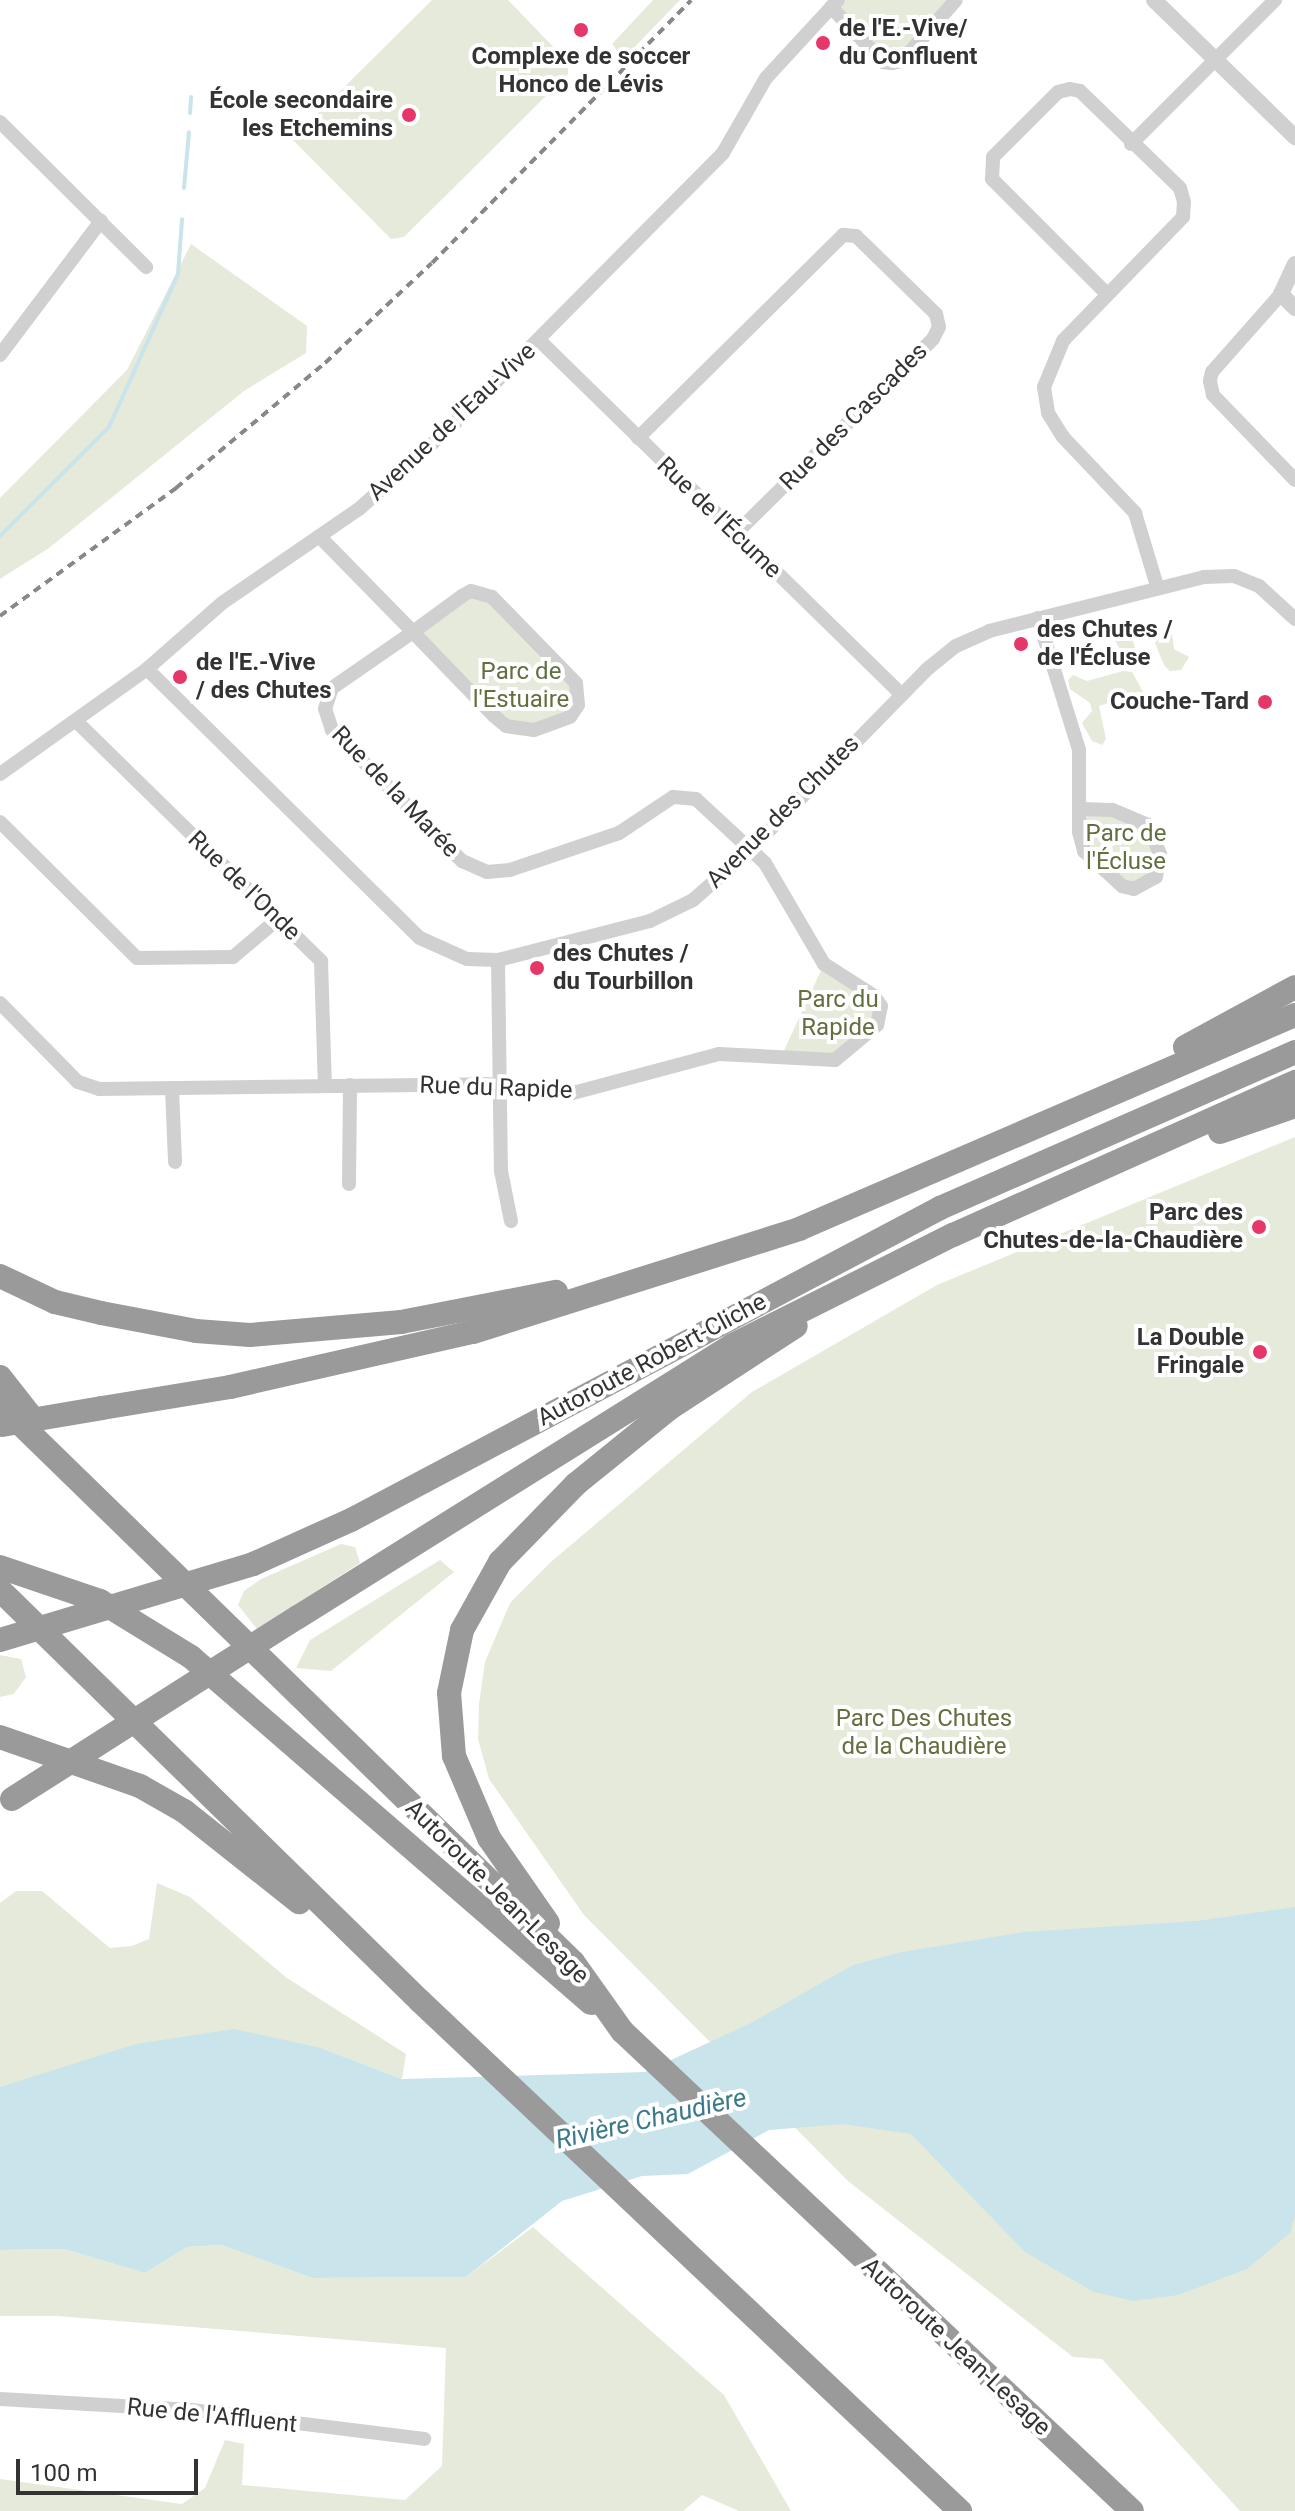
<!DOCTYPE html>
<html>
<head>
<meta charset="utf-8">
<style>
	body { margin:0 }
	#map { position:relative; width:1295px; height:2511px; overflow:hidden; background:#fff; font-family:Roboto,sans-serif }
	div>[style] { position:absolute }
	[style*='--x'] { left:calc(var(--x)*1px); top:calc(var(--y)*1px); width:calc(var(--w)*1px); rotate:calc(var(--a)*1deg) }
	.green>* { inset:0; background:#e5eadb }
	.water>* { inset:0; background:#c9e4eb }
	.stream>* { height:4px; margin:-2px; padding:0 2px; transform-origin:2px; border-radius:2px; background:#c9e4eb }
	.minor>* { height:14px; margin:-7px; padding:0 7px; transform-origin:7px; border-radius:7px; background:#d0d0d0 }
	.tertiary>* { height:16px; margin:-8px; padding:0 8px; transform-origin:8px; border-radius:8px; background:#d0d0d0 }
	.motorway>* { height:24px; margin:-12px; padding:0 12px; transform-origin:12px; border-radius:12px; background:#9a9a9a }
	.rail>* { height:4px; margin-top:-2px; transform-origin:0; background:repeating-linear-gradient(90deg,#888 0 8px,transparent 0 14px) }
	.motorway-bridge>* { height:24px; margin:-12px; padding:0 12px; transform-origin:12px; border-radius:12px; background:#9a9a9a }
	.dots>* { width:22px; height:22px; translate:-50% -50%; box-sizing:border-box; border:4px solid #fff; border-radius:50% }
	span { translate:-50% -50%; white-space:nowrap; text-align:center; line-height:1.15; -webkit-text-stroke:8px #fff; paint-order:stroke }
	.poi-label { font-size:24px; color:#333; font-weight:700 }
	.left { translate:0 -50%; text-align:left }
	.right { translate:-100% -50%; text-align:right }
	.street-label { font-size:24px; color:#333 }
	.park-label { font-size:24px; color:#60703f }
	.water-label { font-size:26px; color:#3a7a8a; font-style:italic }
	.scale { position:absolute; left:16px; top:2459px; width:182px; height:36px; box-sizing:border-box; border:4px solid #333; border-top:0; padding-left:10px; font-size:24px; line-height:28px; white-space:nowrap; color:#333; -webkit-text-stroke:6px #fff; paint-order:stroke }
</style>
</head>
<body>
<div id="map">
	<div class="green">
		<div style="clip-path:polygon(432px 0,508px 0,568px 62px,568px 74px,404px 237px,391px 239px,292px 139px)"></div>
		<div style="clip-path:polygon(653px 0,680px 0,624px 58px,612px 44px)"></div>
		<div style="clip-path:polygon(838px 0,956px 0,892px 63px,831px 7px)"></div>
		<div style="clip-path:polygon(191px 244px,307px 326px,306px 353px,244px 391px,49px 548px,0 579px,0 498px,127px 370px)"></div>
		<div style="clip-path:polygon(483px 592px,576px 683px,570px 717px,519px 731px,413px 632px)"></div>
		<div style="clip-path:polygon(1116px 621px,1131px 635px,1135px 648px,1129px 666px,1110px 631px,1109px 623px)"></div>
		<div style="clip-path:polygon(1165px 631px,1172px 633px,1174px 649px,1189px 657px,1181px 670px,1170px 671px,1164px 665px,1155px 643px)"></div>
		<div style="clip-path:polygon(1123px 671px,1132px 672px,1143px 692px,1099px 706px,1106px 739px,1102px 745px,1092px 741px,1082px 723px,1092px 711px,1090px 703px,1070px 689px,1068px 680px,1073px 675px,1087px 681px)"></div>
		<div style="clip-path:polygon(1080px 809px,1148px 825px,1159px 868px,1134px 889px,1084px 851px)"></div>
		<div style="clip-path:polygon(824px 964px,874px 996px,880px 1016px,845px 1055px,781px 1057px)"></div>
		<div style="clip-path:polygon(1295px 1137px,1295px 2511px,1240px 2511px,1102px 2359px,1073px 2357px,848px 2181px,584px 1915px,489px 1779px,478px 1739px,479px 1704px,485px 1662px,510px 1603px,552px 1561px,752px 1392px,937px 1285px)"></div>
		<div style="clip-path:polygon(341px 1544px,355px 1547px,360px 1563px,257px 1629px,238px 1605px,244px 1591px,261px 1579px)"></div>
		<div style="clip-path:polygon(440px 1560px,454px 1572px,331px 1671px,296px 1668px,310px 1640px)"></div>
		<div style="clip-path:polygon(0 1655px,21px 1659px,26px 1677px,14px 1694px,0 1697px)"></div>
		<div style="clip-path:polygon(157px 1883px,190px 1897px,287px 1978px,406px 2054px,402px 2079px,321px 2048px,0 2087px,0 1903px,16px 1891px,42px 1891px,110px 1948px,132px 1946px,149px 1939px)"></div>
		<div style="clip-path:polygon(533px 2227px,724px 2395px,791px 2511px,739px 2511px,702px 2495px,683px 2511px,0 2511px,0 2479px,182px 2504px,205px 2488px,225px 2440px,244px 2444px,242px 2485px,405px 2500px,442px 2466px,446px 2348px,57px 2316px,0 2316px,0 2250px,64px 2249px,145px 2273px,187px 2247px,222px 2245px,312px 2278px,466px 2277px)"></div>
	</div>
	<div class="water">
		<div style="clip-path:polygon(1295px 1907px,1295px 2216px,1290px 2233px,1247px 2269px,1178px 2295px,1133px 2301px,1094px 2292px,1025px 2252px,911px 2134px,843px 2124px,769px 2130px,688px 2174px,642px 2176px,562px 2201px,466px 2277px,312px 2278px,222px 2245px,187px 2247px,145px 2273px,64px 2249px,0 2250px,0 2087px,136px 2044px,234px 2029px,321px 2048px,402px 2079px,645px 2072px,751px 2023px,853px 1965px,902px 1952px,1024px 1932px,1197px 1921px)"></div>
	</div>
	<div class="stream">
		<div style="--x:190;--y:113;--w:16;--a:-86"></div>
		<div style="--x:184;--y:188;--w:56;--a:-84.9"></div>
		<div style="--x:0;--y:536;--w:154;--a:-45"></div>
		<div style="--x:109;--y:427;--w:168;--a:-65.7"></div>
		<div style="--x:178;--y:274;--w:55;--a:-85.8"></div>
	</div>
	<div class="minor">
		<div style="--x:831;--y:7;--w:76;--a:46.6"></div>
		<div style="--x:883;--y:62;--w:9;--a:6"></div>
		<div style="--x:892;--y:63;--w:10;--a:-11"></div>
		<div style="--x:902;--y:61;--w:81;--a:-48.5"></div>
		<div style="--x:0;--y:122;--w:206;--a:44.8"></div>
		<div style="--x:1131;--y:144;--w:204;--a:-45"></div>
		<div style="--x:1107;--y:294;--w:163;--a:-135"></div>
		<div style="--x:992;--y:179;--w:22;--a:-87"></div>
		<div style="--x:993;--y:157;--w:92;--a:-45"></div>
		<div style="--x:1058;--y:92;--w:12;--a:-14"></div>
		<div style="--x:1070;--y:89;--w:10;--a:11"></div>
		<div style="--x:1080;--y:91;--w:139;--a:44.1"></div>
		<div style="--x:1180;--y:188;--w:15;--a:74"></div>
		<div style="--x:1184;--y:202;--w:15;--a:94"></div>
		<div style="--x:1183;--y:217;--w:173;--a:134.1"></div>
		<div style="--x:1063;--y:341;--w:50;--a:112.4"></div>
		<div style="--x:1044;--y:387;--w:26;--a:81"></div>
		<div style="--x:1048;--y:413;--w:28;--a:58"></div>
		<div style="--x:1063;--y:437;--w:105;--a:46.5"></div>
		<div style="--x:1135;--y:513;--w:76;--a:73.2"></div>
		<div style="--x:1281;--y:294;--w:104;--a:131.5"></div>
		<div style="--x:1212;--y:372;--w:9;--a:103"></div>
		<div style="--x:1210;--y:381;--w:14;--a:78"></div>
		<div style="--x:1213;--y:395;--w:118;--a:46"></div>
		<div style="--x:539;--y:340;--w:506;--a:44.36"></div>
		<div style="--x:0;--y:355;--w:168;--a:-53"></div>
		<div style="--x:638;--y:438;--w:289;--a:-44.7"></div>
		<div style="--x:843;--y:235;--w:13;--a:4"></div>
		<div style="--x:856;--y:236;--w:112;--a:44.3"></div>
		<div style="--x:936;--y:314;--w:13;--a:77"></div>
		<div style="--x:939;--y:327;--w:13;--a:117"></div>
		<div style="--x:933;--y:339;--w:278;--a:135.4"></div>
		<div style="--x:1038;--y:618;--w:138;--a:72.7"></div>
		<div style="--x:1079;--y:750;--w:82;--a:90"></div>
		<div style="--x:1079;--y:832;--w:20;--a:75"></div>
		<div style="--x:1084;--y:851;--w:52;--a:42.6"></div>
		<div style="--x:1122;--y:886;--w:12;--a:14"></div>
		<div style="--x:1134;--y:889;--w:25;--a:-29"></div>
		<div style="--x:1156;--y:877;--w:23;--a:-80"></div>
		<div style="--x:1160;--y:854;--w:31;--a:-112"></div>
		<div style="--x:1148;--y:825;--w:39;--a:-157"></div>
		<div style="--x:1112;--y:810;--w:32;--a:-178"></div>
		<div style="--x:147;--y:669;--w:383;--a:44.6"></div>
		<div style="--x:420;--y:938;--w:51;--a:24.1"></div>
		<div style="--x:467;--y:959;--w:31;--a:2"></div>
		<div style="--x:498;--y:960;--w:157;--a:-14.4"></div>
		<div style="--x:650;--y:921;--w:48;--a:-26"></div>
		<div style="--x:693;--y:900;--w:77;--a:-41.3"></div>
		<div style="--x:751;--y:849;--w:250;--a:-45.6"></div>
		<div style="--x:926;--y:670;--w:38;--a:-39"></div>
		<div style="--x:956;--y:646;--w:36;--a:-24"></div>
		<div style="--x:989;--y:631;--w:222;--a:-14.1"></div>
		<div style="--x:1204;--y:577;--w:30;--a:-2"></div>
		<div style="--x:1234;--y:576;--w:27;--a:22"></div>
		<div style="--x:1259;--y:586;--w:49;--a:42.5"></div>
		<div style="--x:77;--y:722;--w:342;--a:44.4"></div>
		<div style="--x:321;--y:961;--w:125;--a:88.2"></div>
		<div style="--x:0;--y:774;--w:181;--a:-35.5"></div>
		<div style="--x:147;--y:669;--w:100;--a:-41.3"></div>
		<div style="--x:222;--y:603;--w:166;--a:-34.5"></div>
		<div style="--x:359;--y:509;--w:127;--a:-41.8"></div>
		<div style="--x:454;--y:424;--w:382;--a:-45.2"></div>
		<div style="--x:723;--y:153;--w:86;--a:-60.2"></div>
		<div style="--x:766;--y:78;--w:106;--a:-47.3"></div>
		<div style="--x:0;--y:822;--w:193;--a:44.8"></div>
		<div style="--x:137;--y:958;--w:96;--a:-0.6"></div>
		<div style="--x:233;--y:957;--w:59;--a:-40.2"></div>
		<div style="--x:498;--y:960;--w:211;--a:89.2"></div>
		<div style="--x:501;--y:1171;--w:51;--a:78.7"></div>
		<div style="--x:0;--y:1003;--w:111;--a:45.4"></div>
		<div style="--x:78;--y:1082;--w:22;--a:18"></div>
		<div style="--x:99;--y:1089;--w:387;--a:-0.7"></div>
		<div style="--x:486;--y:1084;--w:87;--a:5.9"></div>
		<div style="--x:573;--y:1093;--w:151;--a:-15"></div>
		<div style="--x:719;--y:1054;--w:116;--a:3"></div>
		<div style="--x:835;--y:1060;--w:55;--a:-39.8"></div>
		<div style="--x:877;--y:1025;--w:19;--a:-78"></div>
		<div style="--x:881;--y:1006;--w:12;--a:-125"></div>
		<div style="--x:874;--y:996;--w:59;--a:-147.4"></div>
		<div style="--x:824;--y:964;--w:117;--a:-120.3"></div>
		<div style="--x:765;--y:863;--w:94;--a:-137.2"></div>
		<div style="--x:696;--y:799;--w:23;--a:-175"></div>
		<div style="--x:673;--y:797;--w:65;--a:146.3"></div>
		<div style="--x:619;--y:833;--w:115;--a:161.3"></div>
		<div style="--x:510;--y:870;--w:23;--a:175"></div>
		<div style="--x:487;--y:872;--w:27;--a:-156"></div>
		<div style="--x:462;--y:861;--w:185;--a:-134.8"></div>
		<div style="--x:332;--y:730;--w:22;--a:-108"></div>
		<div style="--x:325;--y:709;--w:22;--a:-72"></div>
		<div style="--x:332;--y:688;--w:98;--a:-34.7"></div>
		<div style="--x:413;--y:632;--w:61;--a:-36.3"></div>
		<div style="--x:462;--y:596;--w:10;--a:-29"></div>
		<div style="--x:471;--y:591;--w:22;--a:16"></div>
		<div style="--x:492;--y:597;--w:120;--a:45.7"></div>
		<div style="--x:576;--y:683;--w:22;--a:85"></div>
		<div style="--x:578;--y:705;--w:14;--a:124"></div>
		<div style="--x:570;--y:717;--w:38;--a:160"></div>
		<div style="--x:534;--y:730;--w:28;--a:-172"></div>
		<div style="--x:506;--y:726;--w:16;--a:-140"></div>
		<div style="--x:494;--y:716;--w:117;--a:-134"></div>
		<div style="--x:413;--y:632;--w:134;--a:-134.4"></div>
		<div style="--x:172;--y:1089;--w:73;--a:87.6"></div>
		<div style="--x:349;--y:1184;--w:99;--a:-89.4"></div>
		<div style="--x:0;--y:2399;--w:192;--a:3.3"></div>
		<div style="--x:192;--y:2410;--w:234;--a:7.1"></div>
	</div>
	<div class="tertiary">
		<div style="--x:1154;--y:0;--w:197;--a:44.2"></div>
		<div style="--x:1295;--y:264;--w:33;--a:115"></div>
		<div style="--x:1281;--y:294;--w:20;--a:45"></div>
	</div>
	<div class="motorway">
		<div style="--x:1185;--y:1047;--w:125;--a:-28.6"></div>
		<div style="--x:1220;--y:1132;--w:79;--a:-19.1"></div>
		<div style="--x:0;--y:1276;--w:61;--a:25.3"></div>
		<div style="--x:55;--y:1302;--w:47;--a:13.4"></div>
		<div style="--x:101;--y:1313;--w:97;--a:10.7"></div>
		<div style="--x:196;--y:1331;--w:54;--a:4.2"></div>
		<div style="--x:250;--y:1335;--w:152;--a:-4.9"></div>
		<div style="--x:401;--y:1322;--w:158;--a:-11"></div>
		<div style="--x:0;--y:1377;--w:47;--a:51.9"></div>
		<div style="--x:0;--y:1404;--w:800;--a:44.24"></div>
		<div style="--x:573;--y:1962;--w:85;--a:54.6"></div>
		<div style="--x:622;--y:2031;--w:700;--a:43.26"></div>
		<div style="--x:102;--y:1408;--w:130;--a:-9.3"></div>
		<div style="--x:230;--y:1387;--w:249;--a:-12.8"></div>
		<div style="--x:473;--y:1332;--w:342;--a:-17.5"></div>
		<div style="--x:799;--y:1229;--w:540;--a:-23.34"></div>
		<div style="--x:253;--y:1564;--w:107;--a:-24.2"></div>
		<div style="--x:351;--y:1520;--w:667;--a:-27.91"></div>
		<div style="--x:940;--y:1208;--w:388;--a:-23.7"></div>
		<div style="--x:0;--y:1567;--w:106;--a:18.8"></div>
		<div style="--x:100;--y:1601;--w:107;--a:31.6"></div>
		<div style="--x:191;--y:1657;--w:529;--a:40.86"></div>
		<div style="--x:0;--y:1590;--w:588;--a:44.38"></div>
		<div style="--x:420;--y:2001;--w:743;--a:43.36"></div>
		<div style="--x:298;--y:1617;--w:513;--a:-32.02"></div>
		<div style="--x:733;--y:1345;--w:246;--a:-26.6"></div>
		<div style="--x:953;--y:1235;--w:375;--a:-24.1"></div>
		<div style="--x:0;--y:1737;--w:148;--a:19.3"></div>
		<div style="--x:140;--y:1786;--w:51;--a:29.6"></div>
		<div style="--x:184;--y:1811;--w:147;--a:38.4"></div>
		<div style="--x:548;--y:1923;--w:103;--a:-124.8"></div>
		<div style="--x:489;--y:1838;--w:89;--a:-113.1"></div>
		<div style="--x:454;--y:1756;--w:63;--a:-94.5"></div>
		<div style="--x:449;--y:1693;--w:64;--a:-78.3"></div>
		<div style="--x:462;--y:1630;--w:78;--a:-60.8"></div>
		<div style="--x:500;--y:1562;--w:109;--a:-45.7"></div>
		<div style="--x:576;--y:1484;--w:121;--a:-39"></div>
		<div style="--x:670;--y:1408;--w:150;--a:-33.1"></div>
	</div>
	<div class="rail">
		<div style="--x:0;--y:616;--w:218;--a:-36"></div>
		<div style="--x:176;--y:488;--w:194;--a:-40"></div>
		<div style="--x:325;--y:363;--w:146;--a:-43.1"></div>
		<div style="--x:432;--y:263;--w:369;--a:-45.4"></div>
	</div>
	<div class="motorway-bridge">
		<div style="--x:2;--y:1425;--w:101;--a:-9.6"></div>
		<div style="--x:0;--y:1640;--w:264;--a:-16.7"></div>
		<div style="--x:12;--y:1799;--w:339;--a:-32.5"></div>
	</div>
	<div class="dots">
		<div style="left:581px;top:30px;background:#e63868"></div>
		<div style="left:823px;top:43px;background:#e63868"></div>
		<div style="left:409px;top:115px;background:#e63868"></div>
		<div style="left:1021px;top:644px;background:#e63868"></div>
		<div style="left:180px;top:677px;background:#e63868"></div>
		<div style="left:1265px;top:702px;background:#e63868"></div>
		<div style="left:537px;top:968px;background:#e63868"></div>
		<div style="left:1259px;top:1227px;background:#e63868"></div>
		<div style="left:1260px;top:1352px;background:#e63868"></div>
	</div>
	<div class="poi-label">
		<span class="left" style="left:839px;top:43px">de l'E.-Vive/<br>du Confluent</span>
		<span style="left:581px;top:71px">Complexe de soccer<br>Honco de Lévis</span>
		<span class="right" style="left:393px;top:115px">École secondaire<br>les Etchemins</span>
		<span class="left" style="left:1037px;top:644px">des Chutes /<br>de l'Écluse</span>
		<span class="left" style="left:196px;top:677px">de l'E.-Vive<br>/ des Chutes</span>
		<span class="right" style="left:1249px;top:702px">Couche-Tard</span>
		<span class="left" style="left:553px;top:968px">des Chutes /<br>du Tourbillon</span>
		<span class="right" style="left:1243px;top:1227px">Parc des<br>Chutes-de-la-Chaudière</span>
		<span class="right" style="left:1244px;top:1352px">La Double<br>Fringale</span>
	</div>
	<div class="street-label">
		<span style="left:854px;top:417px;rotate:-45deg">Rue des Cascades</span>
		<span style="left:452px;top:422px;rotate:-43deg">Avenue de l'Eau-Vive</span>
		<span style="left:719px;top:518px;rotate:44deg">Rue de l'Écume</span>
		<span style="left:395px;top:792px;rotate:46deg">Rue de la Marée</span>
		<span style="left:783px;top:812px;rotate:-45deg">Avenue des Chutes</span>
		<span style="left:244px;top:886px;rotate:44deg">Rue de l'Onde</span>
		<span style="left:496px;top:1088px;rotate:2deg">Rue du Rapide</span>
		<span style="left:652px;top:1360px;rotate:-28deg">Autoroute Robert-Cliche</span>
		<span style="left:497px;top:1892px;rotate:45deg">Autoroute Jean-Lesage</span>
		<span style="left:956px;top:2347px;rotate:43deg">Autoroute Jean-Lesage</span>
		<span style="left:212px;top:2416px;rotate:6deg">Rue de l'Affluent</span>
	</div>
	<div class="park-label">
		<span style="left:521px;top:686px">Parc de<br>l'Estuaire</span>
		<span style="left:1126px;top:848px">Parc de<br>l'Écluse</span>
		<span style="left:838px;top:1014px">Parc du<br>Rapide</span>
		<span style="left:924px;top:1733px">Parc Des Chutes<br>de la Chaudière</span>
	</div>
	<div class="water-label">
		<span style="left:651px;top:2119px;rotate:-13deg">Rivière Chaudière</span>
	</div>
	<div class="scale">100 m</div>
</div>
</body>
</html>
